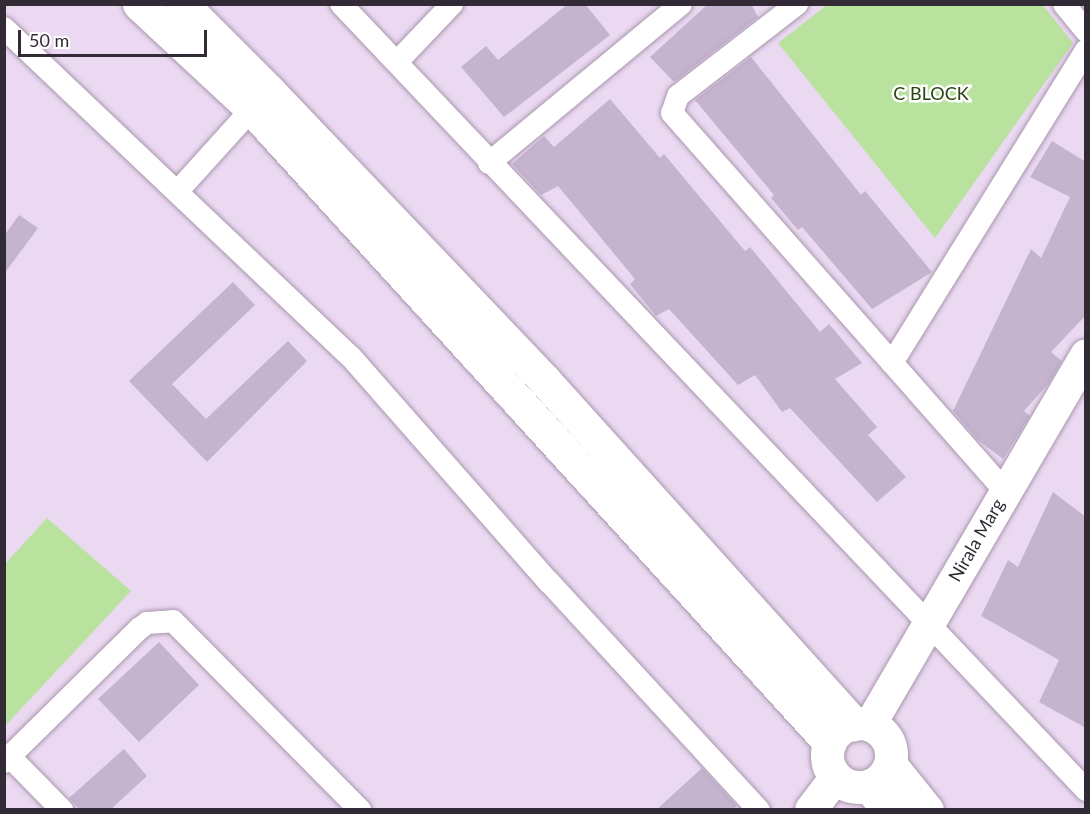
<!DOCTYPE html>
<html>
<head>
<meta charset="utf-8">
<style>
	body { margin:0 }
	#map { position:relative; width:1090px; height:814px; overflow:hidden; background:#ebd8f1; font-family:Lato,sans-serif }
	div>[style] { position:absolute }
	[style*='--x'] { left:calc(var(--x)*1px); top:calc(var(--y)*1px); width:calc(var(--w)*1px); rotate:calc(var(--a)*1deg) }
	.green>* { inset:0; background:#b8e29d }
	.building>* { inset:0; background:#c4b4ce }
	.roads { filter:drop-shadow(0 0 2px #a997ae) drop-shadow(0 0 2px #a997ae) }
	.street>* { height:22px; margin:-11px; padding:0 11px; transform-origin:11px; border-radius:11px; background:#fff }
	.secondary>* { height:32px; margin:-16px; padding:0 16px; transform-origin:16px; border-radius:16px; background:#fff }
	.highway>* { height:33px; margin:-16.5px; padding:0 16.5px; transform-origin:16.5px; border-radius:16.5px; background:#fff }
	.highway>.ring { margin:-16.5px; padding:0; box-sizing:content-box; background:none; border:33px solid #fff; border-radius:50% }
	span { translate:-50% -50%; white-space:nowrap; text-align:center; line-height:1.15; -webkit-text-stroke:5px #fff; paint-order:stroke }
	.park-label { font-size:18px; color:#28440f }
	.street-label { font-size:18px; color:#322b35 }
	.frame { position:absolute; inset:0; border:6px solid #322b35; pointer-events:none }
	.scale { position:absolute; left:18px; top:30px; width:189px; height:27px; box-sizing:border-box; border:3px solid #322b35; border-top:0; padding-left:8px; font-size:18px; line-height:21px; white-space:nowrap; color:#322b35; -webkit-text-stroke:4px #fff; paint-order:stroke }
</style>
</head>
<body>
<div id="map">
	<div class="green">
		<div style="clip-path:polygon(1042px 4px,1073px 43px,935px 238px,778px 43px,827px 5px)"></div>
		<div style="clip-path:polygon(47px 518px,131px 591px,5px 726px,5px 564px)"></div>
	</div>
	<div class="building">
		<div style="clip-path:polygon(568px 4px,585px 4px,610px 35px,504px 117px,461px 67px,486px 46px,498px 60px)"></div>
		<div style="clip-path:polygon(708px 4px,751px 4px,758px 17px,674px 82px,650px 57px)"></div>
		<div style="clip-path:polygon(751px 57px,861px 195px,865px 191px,932px 272px,872px 309px,802px 227px,798px 230px,771px 198px,774px 195px,695px 100px)"></div>
		<div style="clip-path:polygon(610px 99px,660px 158px,664px 154px,745px 251px,750px 247px,820px 332px,829px 324px,862px 363px,835px 379px,877px 427px,868px 435px,906px 477px,877px 502px,790px 408px,782px 412px,755px 375px,738px 385px,669px 309px,656px 316px,630px 284px,635px 279px,558px 186px,541px 195px,512px 164px,544px 136px,554px 147px)"></div>
		<div style="clip-path:polygon(1052px 141px,1086px 162px,1086px 315px,1051px 352px,1062px 361px,1049px 383px,1024px 411px,1030px 416px,1003px 459px,978px 440px,953px 411px,1031px 249px,1041px 258px,1070px 197px,1030px 177px)"></div>
		<div style="clip-path:polygon(19px 215px,38px 228px,4px 274px,4px 236px)"></div>
		<div style="clip-path:polygon(233px 282px,255px 305px,172px 384px,206px 419px,288px 341px,307px 361px,207px 462px,129px 381px)"></div>
		<div style="clip-path:polygon(1053px 492px,1086px 517px,1086px 728px,1039px 702px,1059px 660px,981px 616px,1008px 560px,1018px 567px)"></div>
		<div style="clip-path:polygon(159px 642px,199px 685px,139px 742px,98px 699px)"></div>
		<div style="clip-path:polygon(124px 749px,147px 776px,110px 810px,80px 810px,69px 798px)"></div>
		<div style="clip-path:polygon(702px 768px,737px 806px,733px 810px,656px 810px)"></div>
	</div>
	<div class="roads">
		<div class="street">
			<div style="--x:341;--y:4;--w:1083;--a:46.53"></div>
			<div style="--x:797;--y:4;--w:150;--a:142.3"></div>
			<div style="--x:678;--y:96;--w:18;--a:109"></div>
			<div style="--x:672;--y:113;--w:504;--a:48.62"></div>
			<div style="--x:1064;--y:4;--w:35;--a:51"></div>
			<div style="--x:4;--y:28;--w:478;--a:43.5"></div>
			<div style="--x:351;--y:357;--w:300;--a:48.7"></div>
			<div style="--x:549;--y:582;--w:310;--a:47.4"></div>
			<div style="--x:397;--y:62;--w:80;--a:-46.5"></div>
			<div style="--x:489;--y:163;--w:249;--a:-39.6"></div>
			<div style="--x:177;--y:192;--w:124;--a:-47.9"></div>
			<div style="--x:892;--y:363;--w:368;--a:-58.2"></div>
			<div style="--x:9;--y:756;--w:76;--a:45.5"></div>
			<div style="--x:4;--y:762;--w:190;--a:-44.6"></div>
			<div style="--x:139;--y:629;--w:10;--a:-37"></div>
			<div style="--x:147;--y:623;--w:26;--a:-4"></div>
			<div style="--x:173;--y:621;--w:266;--a:45.3"></div>
		</div>
		<div class="secondary">
			<div style="--x:870;--y:725;--w:428;--a:-59.7"></div>
			<div style="--x:811;--y:810;--w:41;--a:-52.9"></div>
		</div>
		<div class="highway">
			<div style="--x:139;--y:4;--w:153;--a:42.9"></div>
			<div style="--x:251;--y:108;--w:859;--a:47.64"></div>
			<div style="--x:182;--y:4;--w:123;--a:45"></div>
			<div style="--x:269;--y:91;--w:400;--a:46.4"></div>
			<div style="--x:545;--y:381;--w:462;--a:48"></div>
			<div class="ring" style="left:827px;top:723px;width:31px;height:31px"></div>
			<div style="--x:890;--y:764;--w:59;--a:51.2"></div>
			<div style="--x:869;--y:786;--w:31;--a:52"></div>
		</div>
	</div>
	<div class="park-label">
		<span style="left:931px;top:93px">C BLOCK</span>
	</div>
	<div class="street-label">
		<span style="left:976px;top:540px;rotate:-60deg">Nirala Marg</span>
	</div>
	<div class="frame"></div>
	<div class="scale">50 m</div>
</div>
</body>
</html>
